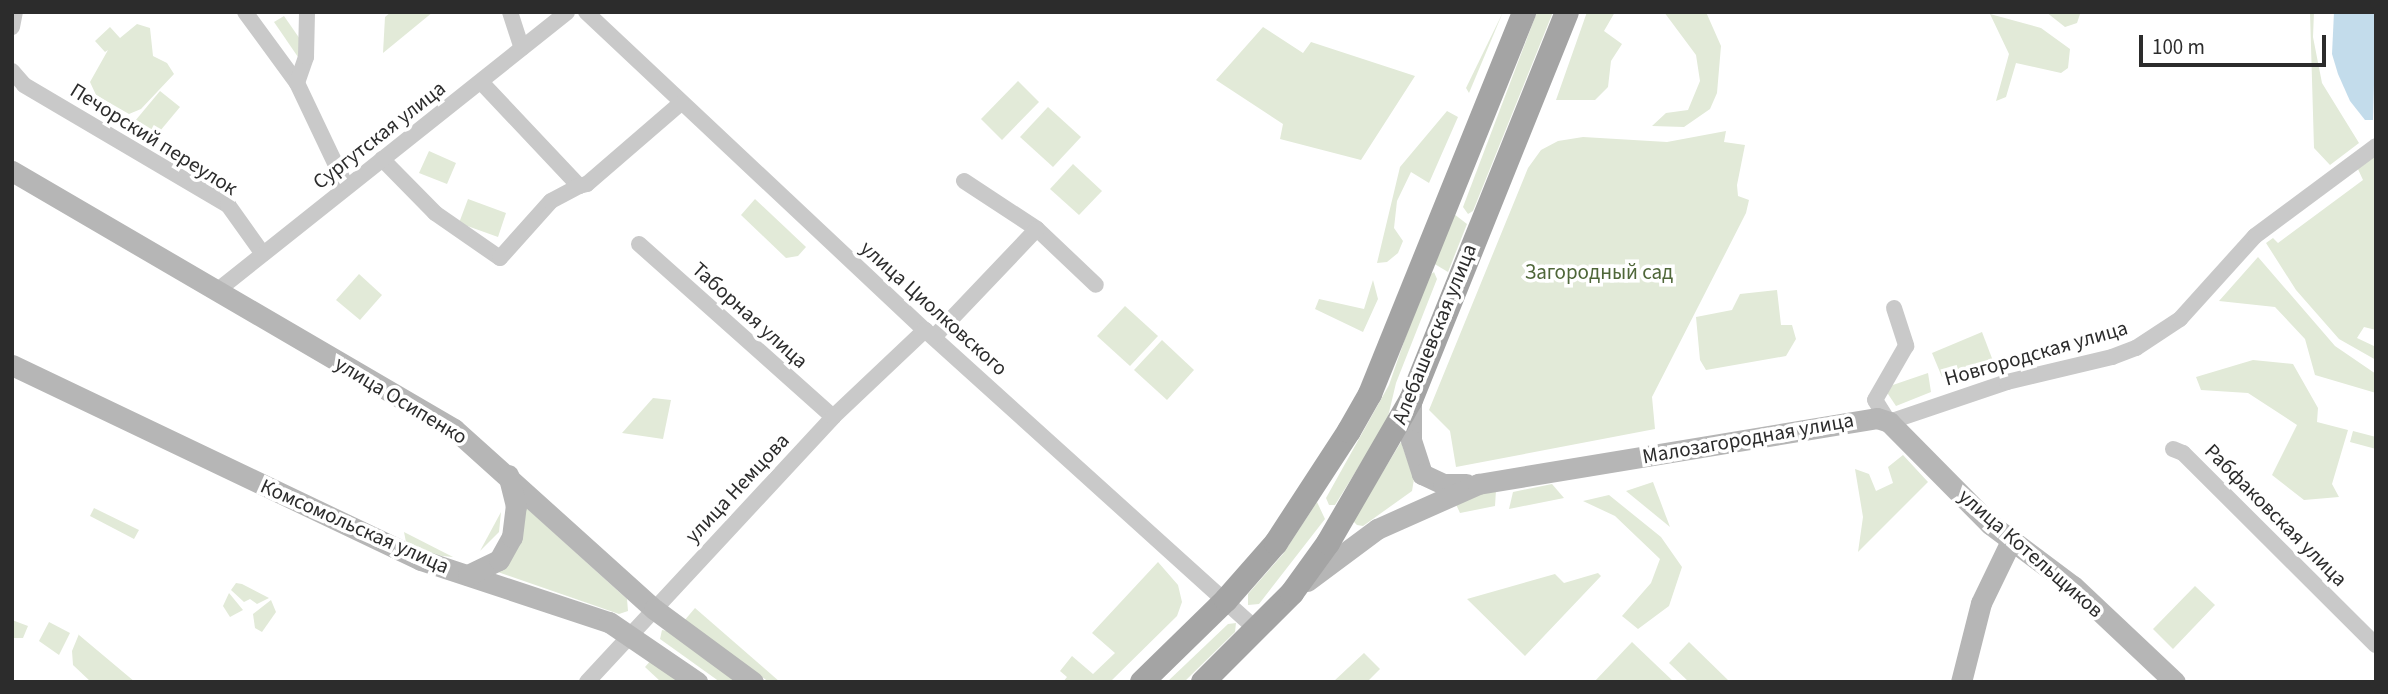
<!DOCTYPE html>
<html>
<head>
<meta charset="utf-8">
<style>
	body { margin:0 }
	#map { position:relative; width:2388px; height:694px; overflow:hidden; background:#fff; font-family:"Source Sans 3",sans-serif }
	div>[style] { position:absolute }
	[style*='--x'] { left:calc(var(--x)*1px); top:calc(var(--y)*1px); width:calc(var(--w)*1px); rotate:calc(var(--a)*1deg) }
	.green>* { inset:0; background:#e2ead8 }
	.water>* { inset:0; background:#c3dceb }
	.street>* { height:16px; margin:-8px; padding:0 8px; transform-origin:8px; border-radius:8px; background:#c9c9c9 }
	.secondary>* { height:21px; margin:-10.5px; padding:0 10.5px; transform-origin:10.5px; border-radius:10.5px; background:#b6b6b6 }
	.primary>* { height:24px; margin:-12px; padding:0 12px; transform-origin:12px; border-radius:12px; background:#a4a4a4 }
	span { translate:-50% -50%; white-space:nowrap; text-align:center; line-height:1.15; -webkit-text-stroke:7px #fff; paint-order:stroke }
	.street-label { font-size:21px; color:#2c2c2c }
	.park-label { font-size:21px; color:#4f6739 }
	.frame { position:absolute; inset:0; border:14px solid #2c2c2c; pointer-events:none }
	.scale { position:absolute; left:2139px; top:35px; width:187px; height:32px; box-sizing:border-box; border:4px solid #2c2c2c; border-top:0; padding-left:9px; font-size:21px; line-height:24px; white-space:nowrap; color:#2c2c2c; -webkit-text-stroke:5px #fff; paint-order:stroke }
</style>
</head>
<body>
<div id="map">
	<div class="green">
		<div style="clip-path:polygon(391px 12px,433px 12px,383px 53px,385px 17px)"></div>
		<div style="clip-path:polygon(1503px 12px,1469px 93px,1466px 88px)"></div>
		<div style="clip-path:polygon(1537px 12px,1553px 12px,1473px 211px,1468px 214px,1463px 207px)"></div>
		<div style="clip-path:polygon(1587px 12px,1615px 12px,1604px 31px,1622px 44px,1611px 61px,1608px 87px,1595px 100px,1556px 100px)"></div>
		<div style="clip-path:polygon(1664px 12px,1706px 12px,1721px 46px,1717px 93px,1710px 109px,1684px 127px,1652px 126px,1666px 113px,1688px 110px,1700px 81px,1696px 55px)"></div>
		<div style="clip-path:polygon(2046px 12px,2071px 12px,2080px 14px,2077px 23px,2065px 27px)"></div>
		<div style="clip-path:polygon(2310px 12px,2314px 12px,2313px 37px,2322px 83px,2359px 143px,2330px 165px,2314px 148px)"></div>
		<div style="clip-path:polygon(1990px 14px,2041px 28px,2070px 49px,2068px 68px,2061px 73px,2016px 63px,2006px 97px,1996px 101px,2009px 54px)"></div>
		<div style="clip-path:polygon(284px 16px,302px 42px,298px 57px,274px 22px)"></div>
		<div style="clip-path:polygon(137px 24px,150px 28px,153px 56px,167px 63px,174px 74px,141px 109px,129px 114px,96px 95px,90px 82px,108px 50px,105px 52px,95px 41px,110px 27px,120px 38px)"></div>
		<div style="clip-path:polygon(1263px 27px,1303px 53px,1311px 42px,1415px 76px,1361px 160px,1280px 139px,1283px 124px,1216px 80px)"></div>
		<div style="clip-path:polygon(1018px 81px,1039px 102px,1002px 140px,981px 119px)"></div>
		<div style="clip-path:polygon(160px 91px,180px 107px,150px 143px,130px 127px)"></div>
		<div style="clip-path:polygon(1048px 107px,1081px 137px,1053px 167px,1020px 137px)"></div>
		<div style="clip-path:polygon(1447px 111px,1458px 117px,1429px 183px,1411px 172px,1397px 201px,1394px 228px,1403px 241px,1398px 253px,1387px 262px,1377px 263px,1400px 167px)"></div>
		<div style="clip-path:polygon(1726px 131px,1724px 142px,1745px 145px,1737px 185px,1738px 196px,1749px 200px,1746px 213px,1652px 397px,1655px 429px,1456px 467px,1450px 431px,1429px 410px,1528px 168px,1541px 150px,1558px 141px,1583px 137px,1667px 142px)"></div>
		<div style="clip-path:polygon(429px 151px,456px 163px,447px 184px,419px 173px)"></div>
		<div style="clip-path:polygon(2376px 155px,2376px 330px,2364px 327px,2357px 338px,2376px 347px,2376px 360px,2339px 339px,2296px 290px,2266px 243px,2273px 238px,2278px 243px,2363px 180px,2357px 167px)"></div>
		<div style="clip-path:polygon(1073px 164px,1102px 191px,1079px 215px,1050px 189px)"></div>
		<div style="clip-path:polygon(468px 199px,506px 213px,498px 237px,459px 223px)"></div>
		<div style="clip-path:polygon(755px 199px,806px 247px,798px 256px,786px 258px,741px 215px)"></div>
		<div style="clip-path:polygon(1454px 214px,1467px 224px,1448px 272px,1433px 263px)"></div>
		<div style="clip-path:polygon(2258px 257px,2335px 346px,2376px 374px,2376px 393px,2315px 375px,2305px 339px,2275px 307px,2219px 301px)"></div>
		<div style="clip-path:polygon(1434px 272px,1437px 279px,1396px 383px,1387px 421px,1335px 505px,1329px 505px,1326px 498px,1389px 385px,1426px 278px)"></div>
		<div style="clip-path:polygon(359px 274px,382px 295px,360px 320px,336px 300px)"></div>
		<div style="clip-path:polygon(1373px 280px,1378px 299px,1363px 332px,1315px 309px,1319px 299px,1364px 309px)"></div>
		<div style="clip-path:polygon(1777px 290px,1781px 325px,1792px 325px,1796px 339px,1786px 356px,1706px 370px,1700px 360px,1696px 317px,1732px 310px,1740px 294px)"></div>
		<div style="clip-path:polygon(1125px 306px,1158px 336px,1130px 366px,1097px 336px)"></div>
		<div style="clip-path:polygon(1982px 332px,1993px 361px,1942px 377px,1932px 353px)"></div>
		<div style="clip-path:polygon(1162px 340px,1194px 370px,1167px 400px,1134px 370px)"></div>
		<div style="clip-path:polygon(2253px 360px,2293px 364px,2318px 408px,2317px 422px,2348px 430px,2332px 484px,2339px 497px,2304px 500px,2272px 475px,2297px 425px,2248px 393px,2201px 390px,2196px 377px)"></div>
		<div style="clip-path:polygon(1928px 373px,1931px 392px,1896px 406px,1884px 388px)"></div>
		<div style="clip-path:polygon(653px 398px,671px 400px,663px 439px,622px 433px)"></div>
		<div style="clip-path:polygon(2353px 431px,2376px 437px,2376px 449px,2350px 442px)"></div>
		<div style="clip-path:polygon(1401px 442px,1414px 479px,1412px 491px,1363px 526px,1357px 525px,1353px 521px)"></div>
		<div style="clip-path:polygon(1903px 455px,1928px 482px,1858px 552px,1863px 517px,1855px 469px,1869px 474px,1876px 491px,1893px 483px,1888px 467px)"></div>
		<div style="clip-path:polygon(1653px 482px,1670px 527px,1626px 491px)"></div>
		<div style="clip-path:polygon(1552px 484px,1564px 498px,1509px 509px,1513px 492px)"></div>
		<div style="clip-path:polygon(1496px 490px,1495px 506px,1460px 513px,1453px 498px)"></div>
		<div style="clip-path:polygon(1609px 495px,1661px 537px,1682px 567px,1669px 606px,1638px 629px,1622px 616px,1651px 583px,1660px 559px,1615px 516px,1583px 501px)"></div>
		<div style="clip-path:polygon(519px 501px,627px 599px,628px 611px,619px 614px,495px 571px)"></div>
		<div style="clip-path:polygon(1317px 502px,1325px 519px,1259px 604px,1248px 605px,1248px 594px,1283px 554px)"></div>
		<div style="clip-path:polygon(94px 508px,139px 530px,134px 539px,90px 516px)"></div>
		<div style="clip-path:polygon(501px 512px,499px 532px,480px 551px)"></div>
		<div style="clip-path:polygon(404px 532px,453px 557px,432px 555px,406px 542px)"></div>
		<div style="clip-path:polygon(1158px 562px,1178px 585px,1182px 602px,1177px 616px,1110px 682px,1063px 682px,1067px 677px,1060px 671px,1072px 656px,1093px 674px,1115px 653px,1092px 633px)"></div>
		<div style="clip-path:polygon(1598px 573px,1601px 576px,1525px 656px,1467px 599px,1555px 574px,1564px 583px)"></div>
		<div style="clip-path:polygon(236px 583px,242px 584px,269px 598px,257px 604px,250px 599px,244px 602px,231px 590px)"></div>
		<div style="clip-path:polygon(2195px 586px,2215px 605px,2173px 649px,2153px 629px)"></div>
		<div style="clip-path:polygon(229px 593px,243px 610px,230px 617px,223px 606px)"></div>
		<div style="clip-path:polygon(271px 600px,276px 612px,262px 632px,255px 628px,253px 614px)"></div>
		<div style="clip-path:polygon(695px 608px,780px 682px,769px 682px,684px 621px)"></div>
		<div style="clip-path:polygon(12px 620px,28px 626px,23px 638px,12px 638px)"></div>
		<div style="clip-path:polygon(49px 622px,70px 633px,59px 655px,39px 641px)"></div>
		<div style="clip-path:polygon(1236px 623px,1235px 632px,1184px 682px,1167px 682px,1228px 624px)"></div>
		<div style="clip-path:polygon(662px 630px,667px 631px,738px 682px,720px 682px,660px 639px)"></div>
		<div style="clip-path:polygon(79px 634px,79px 635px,135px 682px,91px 682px,73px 665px,72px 651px)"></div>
		<div style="clip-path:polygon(1632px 642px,1674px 682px,1594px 682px)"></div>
		<div style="clip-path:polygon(1689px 642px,1730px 682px,1689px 682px,1669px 663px)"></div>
		<div style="clip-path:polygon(1364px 653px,1380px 669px,1367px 682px,1333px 682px)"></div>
		<div style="clip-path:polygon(652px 659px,679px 682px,661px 682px,645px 667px)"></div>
	</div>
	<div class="water">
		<div style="clip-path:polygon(2334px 12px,2376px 12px,2373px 120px,2365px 120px,2350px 101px,2338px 74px,2332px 54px)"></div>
	</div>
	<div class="street">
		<div style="--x:245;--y:12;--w:88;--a:53.8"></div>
		<div style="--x:297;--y:83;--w:114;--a:64.6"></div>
		<div style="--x:510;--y:12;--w:38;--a:72"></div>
		<div style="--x:586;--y:12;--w:465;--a:43.2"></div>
		<div style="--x:925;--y:330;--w:449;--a:42.1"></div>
		<div style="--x:12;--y:27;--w:15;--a:-79"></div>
		<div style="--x:12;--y:71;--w:18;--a:49"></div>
		<div style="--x:24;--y:85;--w:237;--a:30.5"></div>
		<div style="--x:228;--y:205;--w:60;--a:54.5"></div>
		<div style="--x:481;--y:82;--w:143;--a:46.7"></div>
		<div style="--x:579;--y:186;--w:8;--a:-14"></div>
		<div style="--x:587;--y:184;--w:124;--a:-40.8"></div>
		<div style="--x:297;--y:83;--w:28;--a:-71"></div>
		<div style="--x:306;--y:57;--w:45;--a:-88.7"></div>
		<div style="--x:382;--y:159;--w:76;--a:45.5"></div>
		<div style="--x:435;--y:213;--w:79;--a:34.7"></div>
		<div style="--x:500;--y:258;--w:76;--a:-48.2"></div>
		<div style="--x:551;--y:201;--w:32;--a:-28"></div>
		<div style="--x:964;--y:181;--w:87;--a:33.3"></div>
		<div style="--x:1037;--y:229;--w:81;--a:43.5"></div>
		<div style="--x:639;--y:244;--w:260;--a:41.7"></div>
		<div style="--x:218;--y:290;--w:446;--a:-38.5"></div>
		<div style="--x:1894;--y:308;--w:40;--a:72"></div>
		<div style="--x:1906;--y:346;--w:62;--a:119.9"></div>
		<div style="--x:1875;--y:400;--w:26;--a:58"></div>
		<div style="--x:1889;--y:422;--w:125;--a:-18.7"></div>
		<div style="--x:2007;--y:382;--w:108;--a:-13.4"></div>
		<div style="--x:2112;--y:357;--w:26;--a:-21"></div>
		<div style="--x:2136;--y:348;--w:53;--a:-33.4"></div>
		<div style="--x:2180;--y:319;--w:112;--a:-47.9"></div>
		<div style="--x:2255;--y:236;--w:151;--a:-36.6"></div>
		<div style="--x:934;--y:337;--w:149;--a:-46.4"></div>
		<div style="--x:2173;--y:449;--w:11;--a:22"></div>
		<div style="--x:2183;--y:453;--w:272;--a:44.9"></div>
		<div style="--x:587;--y:682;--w:362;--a:-47.1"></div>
		<div style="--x:833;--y:417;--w:127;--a:-43.4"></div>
	</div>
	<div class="secondary">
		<div style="--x:12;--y:171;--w:512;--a:30.27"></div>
		<div style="--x:454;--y:429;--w:269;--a:42"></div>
		<div style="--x:654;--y:609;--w:123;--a:36.4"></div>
		<div style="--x:12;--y:365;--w:453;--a:25.5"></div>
		<div style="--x:421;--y:560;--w:198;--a:18.3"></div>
		<div style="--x:609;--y:622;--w:107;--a:34.3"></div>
		<div style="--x:1411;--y:401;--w:39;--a:90"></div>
		<div style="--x:1411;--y:440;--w:36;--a:72"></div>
		<div style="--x:1422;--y:474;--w:23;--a:25"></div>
		<div style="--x:1443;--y:484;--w:23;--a:0"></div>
		<div style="--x:468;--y:575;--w:34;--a:-26"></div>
		<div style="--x:499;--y:560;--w:26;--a:-61"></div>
		<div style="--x:512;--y:537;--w:31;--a:-83"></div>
		<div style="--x:516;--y:506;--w:32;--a:-104"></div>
		<div style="--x:1307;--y:581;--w:87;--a:-36.6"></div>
		<div style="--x:1377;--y:529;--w:111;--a:-24"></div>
		<div style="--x:1478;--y:484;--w:404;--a:-9.4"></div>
		<div style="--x:1877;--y:418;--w:13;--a:18"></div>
		<div style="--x:1889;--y:422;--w:144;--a:45.3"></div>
		<div style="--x:1990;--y:524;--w:104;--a:36.8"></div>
		<div style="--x:2073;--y:586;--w:140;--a:43.3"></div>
		<div style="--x:1961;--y:682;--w:81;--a:-75.8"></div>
		<div style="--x:1981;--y:603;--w:71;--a:-64.2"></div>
	</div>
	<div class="primary">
		<div style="--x:1142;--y:682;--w:117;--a:-44.3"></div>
		<div style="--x:1226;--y:600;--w:76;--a:-48.7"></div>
		<div style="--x:1276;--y:543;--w:134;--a:-56.9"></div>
		<div style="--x:1349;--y:431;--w:43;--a:-60.4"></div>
		<div style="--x:1370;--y:394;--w:412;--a:-68"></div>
		<div style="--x:1203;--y:682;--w:126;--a:-45"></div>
		<div style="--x:1292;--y:593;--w:62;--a:-54.2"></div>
		<div style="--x:1328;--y:543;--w:165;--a:-59.9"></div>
		<div style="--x:1411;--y:400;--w:418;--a:-68.1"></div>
	</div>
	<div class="street-label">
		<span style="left:379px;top:135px;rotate:-38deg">Сургутская улица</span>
		<span style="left:154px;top:139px;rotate:32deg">Печорский переулок</span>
		<span style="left:934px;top:308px;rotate:42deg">улица Циолковского</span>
		<span style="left:750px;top:315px;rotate:42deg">Таборная улица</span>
		<span style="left:1434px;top:334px;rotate:-68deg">Алебашевская улица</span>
		<span style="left:2036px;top:353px;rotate:-16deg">Новгородская улица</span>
		<span style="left:401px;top:400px;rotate:31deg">улица Осипенко</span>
		<span style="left:1748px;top:438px;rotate:-10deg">Малозагородная улица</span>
		<span style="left:737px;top:488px;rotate:-47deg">улица Немцова</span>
		<span style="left:2276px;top:515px;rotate:45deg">Рабфаковская улица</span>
		<span style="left:355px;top:526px;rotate:24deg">Комсомольская улица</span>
		<span style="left:2031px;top:553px;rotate:41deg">улица Котельщиков</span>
	</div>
	<div class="park-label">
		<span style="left:1599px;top:272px">Загородный сад</span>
	</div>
	<div class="frame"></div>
	<div class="scale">100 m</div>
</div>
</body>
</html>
